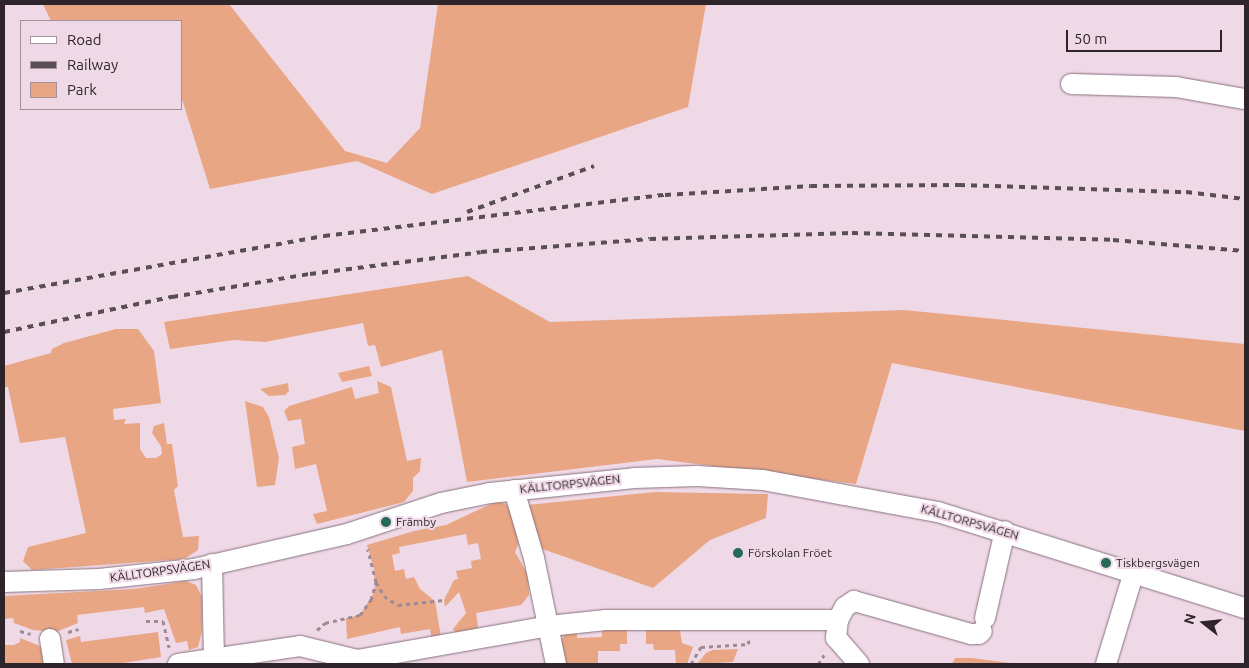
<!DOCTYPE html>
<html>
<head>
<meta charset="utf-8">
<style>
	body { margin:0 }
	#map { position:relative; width:1249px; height:668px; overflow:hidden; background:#f0d9e7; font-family:Ubuntu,sans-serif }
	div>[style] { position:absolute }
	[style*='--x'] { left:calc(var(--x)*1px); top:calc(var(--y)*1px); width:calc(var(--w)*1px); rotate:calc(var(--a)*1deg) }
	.green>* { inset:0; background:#e8a685 }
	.path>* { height:3px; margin-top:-1.5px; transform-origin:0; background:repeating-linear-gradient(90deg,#9c8b95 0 4px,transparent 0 8px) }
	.roads { filter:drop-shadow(0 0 1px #86727e) drop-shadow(0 0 1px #86727e) }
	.minor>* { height:20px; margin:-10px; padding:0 10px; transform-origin:10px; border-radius:10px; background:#fff }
	.rail>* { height:4px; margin-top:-2px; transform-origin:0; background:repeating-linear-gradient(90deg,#5a4e55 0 6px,transparent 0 12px) }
	.dots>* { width:14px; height:14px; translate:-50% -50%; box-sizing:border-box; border:2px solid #f0d9e7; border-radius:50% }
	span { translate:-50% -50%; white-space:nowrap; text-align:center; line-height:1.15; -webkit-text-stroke:4px #f0d9e7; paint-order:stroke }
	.street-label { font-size:12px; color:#2e252a }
	.poi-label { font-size:12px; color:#2e252a }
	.left { translate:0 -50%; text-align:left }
	.frame { position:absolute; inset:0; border:5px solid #2e252a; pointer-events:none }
	.legend { position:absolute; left:20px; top:20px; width:162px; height:90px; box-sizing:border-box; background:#f0d9e7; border:1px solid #a2919b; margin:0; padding:6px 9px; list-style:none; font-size:15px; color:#2e252a }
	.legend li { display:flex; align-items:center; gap:10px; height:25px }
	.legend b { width:25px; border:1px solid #a2919b }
	.north { position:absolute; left:1179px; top:598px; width:50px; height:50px; -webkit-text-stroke:4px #f0d9e7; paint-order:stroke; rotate:286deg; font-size:14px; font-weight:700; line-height:20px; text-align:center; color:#2e252a }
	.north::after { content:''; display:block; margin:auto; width:18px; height:22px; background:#2e252a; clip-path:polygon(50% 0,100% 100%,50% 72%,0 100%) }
	.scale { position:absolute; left:1066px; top:30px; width:156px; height:22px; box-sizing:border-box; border:2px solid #2e252a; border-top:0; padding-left:6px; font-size:15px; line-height:18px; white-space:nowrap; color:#2e252a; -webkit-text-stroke:4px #f0d9e7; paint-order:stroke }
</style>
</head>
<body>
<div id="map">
	<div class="green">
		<div style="clip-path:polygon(43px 4px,229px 4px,345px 151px,387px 163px,420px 128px,438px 4px,706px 4px,688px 107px,432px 194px,357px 161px,210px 189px,181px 96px,181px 21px,51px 21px)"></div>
		<div style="clip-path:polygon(468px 276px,550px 322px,904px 310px,1245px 344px,1245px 431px,892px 363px,856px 484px,657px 459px,467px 482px,442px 350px,381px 367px,375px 345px,368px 346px,363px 323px,265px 342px,234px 340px,170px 349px,164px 322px)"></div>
		<div style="clip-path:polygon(116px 329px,138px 329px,154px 351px,161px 403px,113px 409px,114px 420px,126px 419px,124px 424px,140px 423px,140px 449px,146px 458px,156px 458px,162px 454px,161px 446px,152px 433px,154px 426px,164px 423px,167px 444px,172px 444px,178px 486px,174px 490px,183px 537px,199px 536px,198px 550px,184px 559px,32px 570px,23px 561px,28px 547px,86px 533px,65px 437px,20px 443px,8px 387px,4px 387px,4px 366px,51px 353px,52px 349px,64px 343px)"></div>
		<div style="clip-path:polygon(369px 366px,372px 376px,342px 382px,338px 373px)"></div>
		<div style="clip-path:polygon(377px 381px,391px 387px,407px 461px,421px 458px,420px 471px,413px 478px,413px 491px,404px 502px,317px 524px,313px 514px,327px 511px,316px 464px,295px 469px,292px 447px,305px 444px,301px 419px,288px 421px,284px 411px,289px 406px,352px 387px,355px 399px,379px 393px)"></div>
		<div style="clip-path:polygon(288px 383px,289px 391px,285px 395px,269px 396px,260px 389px)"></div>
		<div style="clip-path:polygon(245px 401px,263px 407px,269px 417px,279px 458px,275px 485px,257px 487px)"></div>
		<div style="clip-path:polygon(655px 492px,768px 494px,766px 518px,710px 540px,653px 588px,534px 546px,527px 505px)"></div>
		<div style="clip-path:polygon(497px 501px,506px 504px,519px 521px,522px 535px,515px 552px,528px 575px,529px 595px,521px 605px,476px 613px,479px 634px,456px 633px,453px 629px,466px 613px,459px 592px,445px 607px,444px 600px,454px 580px,458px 579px,456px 571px,472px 568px,471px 561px,481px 559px,478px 543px,468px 545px,466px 534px,399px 547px,400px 553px,392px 555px,395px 571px,404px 569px,406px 579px,414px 577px,420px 589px,435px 601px,441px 637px,432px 640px,430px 629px,401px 634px,400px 627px,347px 639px,346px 618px,360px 615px,375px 591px,374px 569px,367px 545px,414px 531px,446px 525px)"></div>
		<div style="clip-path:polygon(186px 581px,196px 585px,202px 597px,202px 631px,198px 647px,189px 650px,187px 641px,176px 643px,164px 609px,145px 613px,144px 607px,77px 615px,78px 623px,56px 632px,33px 630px,14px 623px,13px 618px,4px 619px,4px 596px,134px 589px)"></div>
		<div style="clip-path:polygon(679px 624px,682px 643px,693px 647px,687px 664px,676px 664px,675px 650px,654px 650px,653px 644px,646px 644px,646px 625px)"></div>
		<div style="clip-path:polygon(577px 626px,577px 638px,602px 637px,602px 626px,627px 627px,627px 644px,620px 644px,620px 651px,598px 651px,598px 664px,564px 664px,559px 644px,565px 634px)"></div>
		<div style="clip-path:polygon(158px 632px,161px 657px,117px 664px,72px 664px,66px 640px,80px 636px,81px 642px)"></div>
		<div style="clip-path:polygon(20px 638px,45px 648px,47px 664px,4px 664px,4px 645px,14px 645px,20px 642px)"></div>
		<div style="clip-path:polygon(738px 649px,733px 662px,697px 664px,706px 653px,713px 650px)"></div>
		<div style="clip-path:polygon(955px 658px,972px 658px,1018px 664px,952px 664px)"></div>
	</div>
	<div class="path">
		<div style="--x:376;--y:582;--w:16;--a:60"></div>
		<div style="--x:384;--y:596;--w:17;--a:33"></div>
		<div style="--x:398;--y:605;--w:46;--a:-6.2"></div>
		<div style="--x:146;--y:621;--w:17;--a:0"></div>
		<div style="--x:163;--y:621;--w:27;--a:77"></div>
		<div style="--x:317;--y:630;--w:11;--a:-41"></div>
		<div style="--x:325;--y:623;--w:36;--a:-13"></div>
		<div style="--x:360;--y:615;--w:19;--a:-54"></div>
		<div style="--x:371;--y:600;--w:19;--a:-74"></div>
		<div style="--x:376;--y:582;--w:34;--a:-104"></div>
		<div style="--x:20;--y:631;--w:11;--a:15"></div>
		<div style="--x:68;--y:632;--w:11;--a:-15"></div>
		<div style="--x:691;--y:664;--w:20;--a:-60"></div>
		<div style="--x:701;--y:647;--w:48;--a:-3.6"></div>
		<div style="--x:749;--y:644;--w:5;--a:-101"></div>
		<div style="--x:818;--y:664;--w:11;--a:-56"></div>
	</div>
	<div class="roads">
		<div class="minor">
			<div style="--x:1071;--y:84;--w:105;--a:1.6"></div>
			<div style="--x:1176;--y:87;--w:70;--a:9.9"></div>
			<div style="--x:514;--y:490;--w:71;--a:73.6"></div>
			<div style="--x:534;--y:558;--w:108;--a:78.3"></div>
			<div style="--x:212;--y:564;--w:94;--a:88.8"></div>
			<div style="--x:4;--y:582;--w:95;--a:-1.8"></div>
			<div style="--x:99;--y:579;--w:96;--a:-6"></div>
			<div style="--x:194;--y:569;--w:157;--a:-12.9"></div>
			<div style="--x:347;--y:534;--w:99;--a:-18.3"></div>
			<div style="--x:441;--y:503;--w:50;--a:-11.5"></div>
			<div style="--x:490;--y:493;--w:145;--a:-5.9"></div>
			<div style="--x:634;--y:478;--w:63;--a:-1.8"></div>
			<div style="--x:697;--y:476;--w:66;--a:3.5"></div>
			<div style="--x:763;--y:480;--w:178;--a:10.4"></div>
			<div style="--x:938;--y:512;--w:322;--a:17.4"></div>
			<div style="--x:985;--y:618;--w:89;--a:-77.1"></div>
			<div style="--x:50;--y:639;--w:25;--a:81"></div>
			<div style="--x:178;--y:664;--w:123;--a:-8.4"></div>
			<div style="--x:300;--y:646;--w:59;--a:13.8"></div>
			<div style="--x:357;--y:660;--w:195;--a:-10"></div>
			<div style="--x:549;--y:626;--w:57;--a:-6"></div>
			<div style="--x:606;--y:620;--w:232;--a:0"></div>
			<div style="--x:859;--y:664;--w:35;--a:-131"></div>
			<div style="--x:836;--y:638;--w:18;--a:-84"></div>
			<div style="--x:838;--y:620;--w:15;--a:-62"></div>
			<div style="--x:845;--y:607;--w:11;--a:-34"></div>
			<div style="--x:854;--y:601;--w:122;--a:15.8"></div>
			<div style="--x:971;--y:634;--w:8;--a:0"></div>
			<div style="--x:979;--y:634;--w:4;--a:-45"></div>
			<div style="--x:1106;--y:664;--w:96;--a:-73.1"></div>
		</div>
	</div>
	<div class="rail">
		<div style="--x:467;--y:212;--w:135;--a:-19.9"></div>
		<div style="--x:4;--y:293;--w:325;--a:-10.1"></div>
		<div style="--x:324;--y:236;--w:343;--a:-6.9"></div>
		<div style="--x:665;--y:195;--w:146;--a:-3.5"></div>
		<div style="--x:811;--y:186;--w:148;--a:-0.4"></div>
		<div style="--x:959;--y:185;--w:227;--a:1.8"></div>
		<div style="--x:1186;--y:192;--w:59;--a:6.8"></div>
		<div style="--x:4;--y:332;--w:172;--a:-11.8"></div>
		<div style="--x:172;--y:297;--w:140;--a:-9.5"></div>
		<div style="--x:310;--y:274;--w:172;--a:-7.3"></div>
		<div style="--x:481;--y:252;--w:169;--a:-4.4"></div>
		<div style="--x:650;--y:239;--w:202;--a:-1.7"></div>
		<div style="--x:852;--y:233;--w:261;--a:1.5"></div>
		<div style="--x:1113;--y:240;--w:132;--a:4.8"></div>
	</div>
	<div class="dots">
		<div style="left:386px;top:522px;background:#25695b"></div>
		<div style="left:738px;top:553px;background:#25695b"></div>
		<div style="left:1106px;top:563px;background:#25695b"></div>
	</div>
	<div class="street-label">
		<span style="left:570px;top:484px;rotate:-6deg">KÄLLTORPSVÄGEN</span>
		<span style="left:970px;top:522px;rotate:16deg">KÄLLTORPSVÄGEN</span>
		<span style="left:160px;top:571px;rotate:-8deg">KÄLLTORPSVÄGEN</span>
	</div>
	<div class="poi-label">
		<span class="left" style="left:396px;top:522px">Främby</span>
		<span class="left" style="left:748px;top:553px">Förskolan Fröet</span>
		<span class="left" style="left:1116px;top:563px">Tiskbergsvägen</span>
	</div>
	<div class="frame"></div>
	<ul class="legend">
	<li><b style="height:6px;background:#fff"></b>Road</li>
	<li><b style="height:6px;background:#5a4e55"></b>Railway</li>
	<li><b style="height:14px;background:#e8a685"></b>Park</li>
	</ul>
	<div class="north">N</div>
	<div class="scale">50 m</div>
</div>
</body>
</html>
